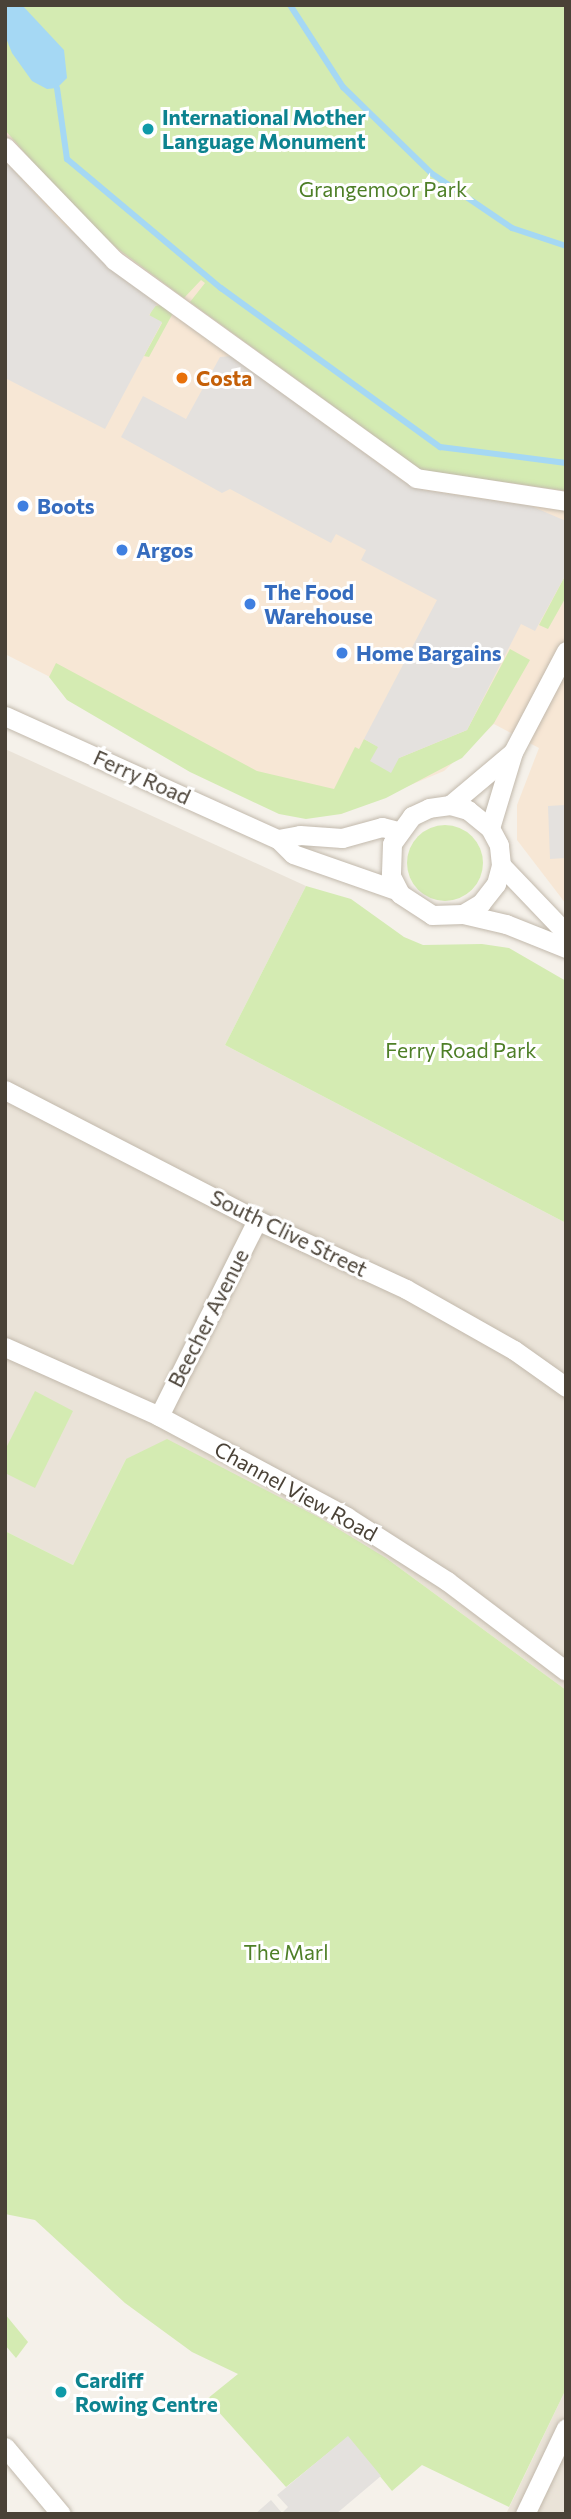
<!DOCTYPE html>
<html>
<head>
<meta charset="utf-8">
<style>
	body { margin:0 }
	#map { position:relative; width:571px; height:2519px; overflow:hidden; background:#f5f1ea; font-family:Commissioner,sans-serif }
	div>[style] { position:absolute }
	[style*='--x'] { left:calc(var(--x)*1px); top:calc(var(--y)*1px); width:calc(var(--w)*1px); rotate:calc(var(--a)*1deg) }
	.residential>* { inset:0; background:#eae3d8 }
	.commercial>* { inset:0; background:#f7e7d5 }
	.green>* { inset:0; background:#d4ebb2 }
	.round { border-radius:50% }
	.parking>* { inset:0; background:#e4e1de }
	.water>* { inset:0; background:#a5d8f4 }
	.stream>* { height:6px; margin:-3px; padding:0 3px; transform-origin:3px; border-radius:3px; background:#a5d8f4 }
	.roads { filter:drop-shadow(0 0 2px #c2b9ac) drop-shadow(0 0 2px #c2b9ac) }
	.minor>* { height:19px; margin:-9.5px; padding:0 9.5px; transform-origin:9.5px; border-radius:9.5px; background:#fff }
	.dots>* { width:19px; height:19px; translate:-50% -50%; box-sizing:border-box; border:4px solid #fff; border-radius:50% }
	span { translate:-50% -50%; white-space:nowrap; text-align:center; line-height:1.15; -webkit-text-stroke:6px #fff; paint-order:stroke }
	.culture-label { font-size:21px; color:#0d838f; font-weight:700 }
	.left { translate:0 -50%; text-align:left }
	.park-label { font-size:21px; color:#4e7f27 }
	.food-label { font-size:21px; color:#c56008; font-weight:700 }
	.shop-label { font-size:21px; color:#366cbe; font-weight:700 }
	.street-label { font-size:21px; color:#4a4237 }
	.frame { position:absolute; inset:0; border:7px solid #4a4237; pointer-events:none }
</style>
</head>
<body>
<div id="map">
	<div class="residential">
		<div style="clip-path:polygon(5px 749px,306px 886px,225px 1045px,566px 1223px,566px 1690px,386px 1558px,126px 1459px,73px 1565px,5px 1531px)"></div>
		<div style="clip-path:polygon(566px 2389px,566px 2514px,506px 2514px)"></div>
	</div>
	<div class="commercial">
		<div style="clip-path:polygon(5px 95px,63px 165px,566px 471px,566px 904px,517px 840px,517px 805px,539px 748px,494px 724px,444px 771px,341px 814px,342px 801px,275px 792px,5px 654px)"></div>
	</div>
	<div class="green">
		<div style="clip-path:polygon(5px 5px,566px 5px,566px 491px,421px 470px,190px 302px,205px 283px,201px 280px,184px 298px,118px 249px,71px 206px,5px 130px)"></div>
		<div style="clip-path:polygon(161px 305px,173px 313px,149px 357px,144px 356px,162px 323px,149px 316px,154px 306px)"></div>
		<div style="clip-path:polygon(566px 574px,566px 597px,548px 629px,539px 625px)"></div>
		<div style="clip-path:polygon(510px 649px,530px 660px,494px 723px,462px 758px,386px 798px,341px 814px,306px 819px,279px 814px,190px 772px,67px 700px,49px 677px,56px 663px,257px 771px,334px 789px,355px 747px,359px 749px,364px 739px,399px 758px,467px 730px)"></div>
		<div class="round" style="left:407px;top:825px;width:76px;height:76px"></div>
		<div style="clip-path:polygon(306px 886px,351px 899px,404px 937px,423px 945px,482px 944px,509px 948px,566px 981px,566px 1223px,225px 1045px)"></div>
		<div style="clip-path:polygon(35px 1391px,73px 1411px,35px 1488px,5px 1473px,5px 1450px)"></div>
		<div style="clip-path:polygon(167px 1439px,320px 1518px,386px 1558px,566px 1690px,566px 2389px,509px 2507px,422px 2465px,392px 2491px,348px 2437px,286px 2487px,207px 2399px,238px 2374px,192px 2352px,125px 2303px,35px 2220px,5px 2214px,5px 1531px,73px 1565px,126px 1459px)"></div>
		<div style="clip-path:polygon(5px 2314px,28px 2342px,16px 2358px,5px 2345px)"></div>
	</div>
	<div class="parking">
		<div style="clip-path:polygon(5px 161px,62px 223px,157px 304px,149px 315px,162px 322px,105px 429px,5px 378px)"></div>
		<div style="clip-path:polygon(231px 356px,403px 481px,423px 490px,531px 506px,566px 521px,566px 574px,535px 631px,521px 624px,467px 730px,399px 758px,391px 773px,370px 761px,378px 747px,364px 739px,437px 600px,361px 560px,366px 550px,336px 534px,331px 543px,230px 489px,222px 493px,121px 437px,143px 396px,186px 419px,220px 357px)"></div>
		<div style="clip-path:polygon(566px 789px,566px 858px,550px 859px,548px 806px,565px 805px)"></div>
		<div style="clip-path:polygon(348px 2436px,381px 2476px,336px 2514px,255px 2514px,271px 2500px,282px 2513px,288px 2507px,277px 2495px)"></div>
	</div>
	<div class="water">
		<div style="clip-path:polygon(5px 5px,22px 5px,64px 50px,67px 78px,57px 88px,47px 89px,32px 81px,12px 53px,6px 38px)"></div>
	</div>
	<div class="stream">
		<div style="--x:290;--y:5;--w:98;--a:57.1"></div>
		<div style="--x:343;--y:87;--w:123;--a:44.3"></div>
		<div style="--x:431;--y:173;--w:98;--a:34.2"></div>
		<div style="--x:512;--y:228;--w:57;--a:18.4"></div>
		<div style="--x:57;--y:88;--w:72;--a:82"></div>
		<div style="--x:67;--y:159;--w:201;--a:40"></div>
		<div style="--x:221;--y:288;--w:271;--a:36"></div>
		<div style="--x:440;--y:447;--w:127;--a:7.2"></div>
	</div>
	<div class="roads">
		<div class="minor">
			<div style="--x:5;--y:147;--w:157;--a:46"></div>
			<div style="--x:114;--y:260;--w:372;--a:35.8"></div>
			<div style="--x:416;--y:478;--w:152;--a:8.7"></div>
			<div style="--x:5;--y:716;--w:299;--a:24.3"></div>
			<div style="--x:278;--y:839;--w:21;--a:45"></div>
			<div style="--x:293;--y:854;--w:109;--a:19.3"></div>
			<div style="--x:513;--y:752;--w:114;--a:-62.3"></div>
			<div style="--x:450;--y:805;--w:82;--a:-40.1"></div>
			<div style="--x:513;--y:752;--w:79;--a:106.8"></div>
			<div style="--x:278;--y:839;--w:22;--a:-10"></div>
			<div style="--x:300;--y:835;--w:42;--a:4.1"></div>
			<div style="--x:342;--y:838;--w:41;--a:-15.4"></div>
			<div style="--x:382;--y:827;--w:16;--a:14"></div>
			<div style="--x:501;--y:865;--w:94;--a:46.3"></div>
			<div style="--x:463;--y:914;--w:21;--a:-31"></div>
			<div style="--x:481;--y:903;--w:24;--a:-52"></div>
			<div style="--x:496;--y:884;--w:20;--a:-75"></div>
			<div style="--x:501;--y:865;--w:20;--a:-96"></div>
			<div style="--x:499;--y:845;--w:19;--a:-118"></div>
			<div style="--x:490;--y:828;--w:28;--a:-141"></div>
			<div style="--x:468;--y:810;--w:19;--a:-164"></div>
			<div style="--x:450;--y:805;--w:21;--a:172"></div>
			<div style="--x:429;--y:808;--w:19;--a:155"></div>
			<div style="--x:412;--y:816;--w:34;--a:126"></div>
			<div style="--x:392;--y:844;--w:32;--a:92"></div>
			<div style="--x:391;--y:876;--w:20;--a:63"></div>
			<div style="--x:400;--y:894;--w:38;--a:33"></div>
			<div style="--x:432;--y:915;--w:31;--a:-2"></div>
			<div style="--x:463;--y:914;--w:44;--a:13.1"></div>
			<div style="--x:506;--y:924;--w:65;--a:21.8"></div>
			<div style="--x:5;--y:1090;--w:284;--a:27.3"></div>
			<div style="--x:257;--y:1220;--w:164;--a:24.8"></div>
			<div style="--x:406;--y:1289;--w:124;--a:29.5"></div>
			<div style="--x:514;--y:1350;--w:64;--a:35.4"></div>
			<div style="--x:5;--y:1347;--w:169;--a:24.1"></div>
			<div style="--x:159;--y:1416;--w:213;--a:28.2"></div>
			<div style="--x:347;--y:1517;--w:119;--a:32.6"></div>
			<div style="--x:447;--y:1581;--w:149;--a:37.1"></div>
			<div style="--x:159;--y:1416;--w:219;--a:-63.4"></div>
			<div style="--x:5;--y:2447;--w:87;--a:50.1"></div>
			<div style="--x:525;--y:2514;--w:95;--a:-64.5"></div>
		</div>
	</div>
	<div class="dots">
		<div style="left:148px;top:129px;background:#0f9aa8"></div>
		<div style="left:182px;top:378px;background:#e8710a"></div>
		<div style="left:23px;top:506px;background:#3f7fe0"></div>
		<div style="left:122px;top:550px;background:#3f7fe0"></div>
		<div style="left:250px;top:604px;background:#3f7fe0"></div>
		<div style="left:342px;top:653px;background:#3f7fe0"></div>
		<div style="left:61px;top:2392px;background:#0f9aa8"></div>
	</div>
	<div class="culture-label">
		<span class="left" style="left:162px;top:129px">International Mother<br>Language Monument</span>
		<span class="left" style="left:75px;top:2392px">Cardiff<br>Rowing Centre</span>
	</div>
	<div class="park-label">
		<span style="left:383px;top:189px">Grangemoor Park</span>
		<span style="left:461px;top:1050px">Ferry Road Park</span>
		<span style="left:286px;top:1952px">The Marl</span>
	</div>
	<div class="food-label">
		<span class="left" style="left:196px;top:378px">Costa</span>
	</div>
	<div class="shop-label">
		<span class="left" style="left:37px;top:506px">Boots</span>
		<span class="left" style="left:136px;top:550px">Argos</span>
		<span class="left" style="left:264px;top:604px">The Food<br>Warehouse</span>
		<span class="left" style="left:356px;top:653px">Home Bargains</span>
	</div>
	<div class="street-label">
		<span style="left:142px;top:777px;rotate:24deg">Ferry Road</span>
		<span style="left:289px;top:1233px;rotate:26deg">South Clive Street</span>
		<span style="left:208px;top:1318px;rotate:-63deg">Beecher Avenue</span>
		<span style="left:296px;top:1491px;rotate:29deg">Channel View Road</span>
	</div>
	<div class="frame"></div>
</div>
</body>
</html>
